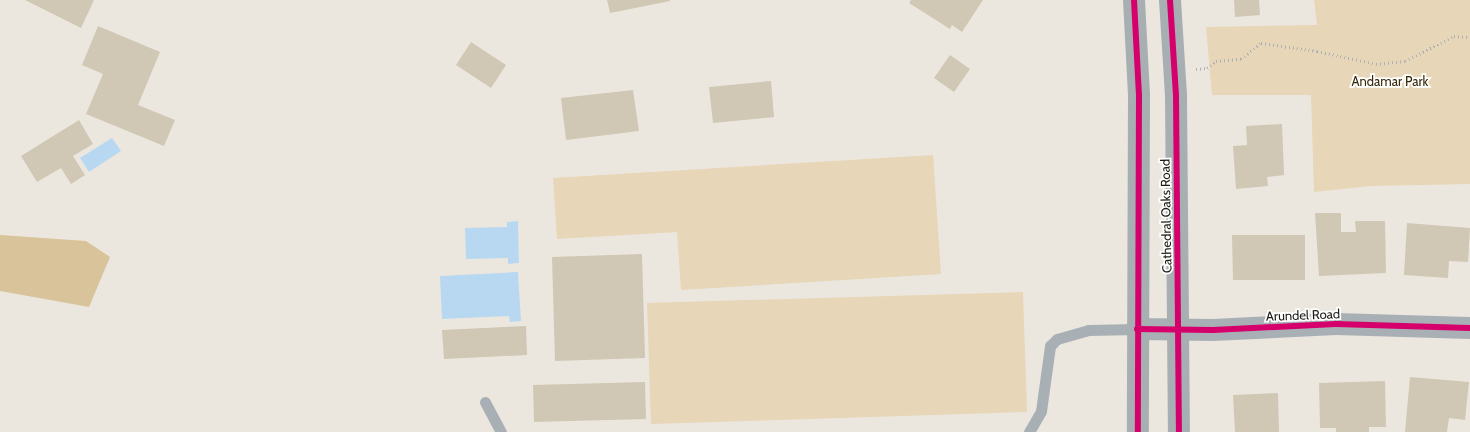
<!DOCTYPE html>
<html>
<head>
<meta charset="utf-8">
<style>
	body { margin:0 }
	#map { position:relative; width:1470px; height:432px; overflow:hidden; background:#ece7de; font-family:Cabin,sans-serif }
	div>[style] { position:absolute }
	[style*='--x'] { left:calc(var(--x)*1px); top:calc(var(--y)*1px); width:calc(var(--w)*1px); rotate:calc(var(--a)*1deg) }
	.green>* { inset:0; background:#e7d6b7 }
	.forest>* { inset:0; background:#d8c39a }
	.water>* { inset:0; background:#b8d8f2 }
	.building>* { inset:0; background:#d0c7b5 }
	.path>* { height:2.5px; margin-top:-1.25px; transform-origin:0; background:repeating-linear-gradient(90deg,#aeb1b2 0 1px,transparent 0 4px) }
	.service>* { height:11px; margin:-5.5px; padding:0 5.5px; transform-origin:5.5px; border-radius:5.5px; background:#a9b0b5 }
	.minor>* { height:22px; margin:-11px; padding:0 11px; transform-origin:11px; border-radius:11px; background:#a9b0b5 }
	.secondary>* { height:22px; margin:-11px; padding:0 11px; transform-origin:11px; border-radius:11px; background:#a8afb3 }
	.cycleway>* { height:6px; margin:-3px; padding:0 3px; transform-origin:3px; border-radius:3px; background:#d6006c }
	span { translate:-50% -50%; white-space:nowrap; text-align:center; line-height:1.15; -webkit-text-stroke:3.5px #fff; paint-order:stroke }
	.park-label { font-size:13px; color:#362708 }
	.street-label { font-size:13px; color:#1e1b15 }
</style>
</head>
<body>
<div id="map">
	<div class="green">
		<div style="clip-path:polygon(1314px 0,1470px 0,1470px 184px,1371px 186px,1314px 192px,1311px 95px,1212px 95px,1206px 27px,1317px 25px)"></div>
		<div style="clip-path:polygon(933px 155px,941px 274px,681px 290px,677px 232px,557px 239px,553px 178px)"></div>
		<div style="clip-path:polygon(1023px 292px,1027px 412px,651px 424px,647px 303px)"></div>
	</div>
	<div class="forest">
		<div style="clip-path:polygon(0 235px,86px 241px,110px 257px,89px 307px,0 291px)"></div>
	</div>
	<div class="water">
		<div style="clip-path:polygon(112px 138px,121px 151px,89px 172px,80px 158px)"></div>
		<div style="clip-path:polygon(518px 221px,519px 263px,508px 264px,508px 258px,466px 259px,465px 228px,507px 227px,507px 222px)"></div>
		<div style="clip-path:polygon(518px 272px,521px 321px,510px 322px,509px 316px,442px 319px,440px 276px)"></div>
	</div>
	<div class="building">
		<div style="clip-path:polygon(25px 0,94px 0,81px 28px)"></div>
		<div style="clip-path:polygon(607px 0,670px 0,670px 1px,610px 13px)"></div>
		<div style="clip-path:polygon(911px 0,983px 0,962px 32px,952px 25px,950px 29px,909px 3px)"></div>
		<div style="clip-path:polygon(1234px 0,1259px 0,1260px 15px,1235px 17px)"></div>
		<div style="clip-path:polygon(98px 26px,160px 52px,138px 105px,175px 120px,164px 146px,86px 114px,103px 74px,82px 65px)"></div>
		<div style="clip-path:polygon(471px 42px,506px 65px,491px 88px,456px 65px)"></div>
		<div style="clip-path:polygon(950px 55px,970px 69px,954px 92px,934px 78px)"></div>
		<div style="clip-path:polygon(771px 81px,774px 117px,713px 123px,709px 87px)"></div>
		<div style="clip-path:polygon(633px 90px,639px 131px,566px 140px,561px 98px)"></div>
		<div style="clip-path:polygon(79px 120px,93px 144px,73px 156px,85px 175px,71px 184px,61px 168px,37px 182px,21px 156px)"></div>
		<div style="clip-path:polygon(1282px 124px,1284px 175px,1267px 177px,1268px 186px,1236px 189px,1233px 146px,1247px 145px,1246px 126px)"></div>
		<div style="clip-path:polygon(1315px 213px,1341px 213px,1341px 232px,1356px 232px,1355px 221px,1385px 221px,1386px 273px,1319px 276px)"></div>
		<div style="clip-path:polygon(1407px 223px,1470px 228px,1468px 262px,1449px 261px,1448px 278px,1404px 275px)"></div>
		<div style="clip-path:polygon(1232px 235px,1305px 235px,1305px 280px,1233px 280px)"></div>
		<div style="clip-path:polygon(642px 254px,645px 358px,555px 361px,552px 257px)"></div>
		<div style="clip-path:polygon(526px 326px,527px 355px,444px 359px,442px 330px)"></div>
		<div style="clip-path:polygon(1410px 377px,1469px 382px,1465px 420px,1449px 418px,1447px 432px,1405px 432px)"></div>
		<div style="clip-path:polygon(1385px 381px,1386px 427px,1369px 427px,1369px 432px,1336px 432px,1336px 428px,1320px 428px,1319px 383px)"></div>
		<div style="clip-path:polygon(645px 382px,646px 419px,534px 422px,533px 385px)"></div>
		<div style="clip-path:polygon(1278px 393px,1279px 432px,1235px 432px,1233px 395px)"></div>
	</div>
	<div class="path">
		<div style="--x:1196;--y:69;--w:11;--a:-5"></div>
		<div style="--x:1207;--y:68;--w:11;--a:-38"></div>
		<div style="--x:1216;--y:61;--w:25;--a:-5"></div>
		<div style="--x:1241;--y:59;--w:26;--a:-39"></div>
		<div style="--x:1261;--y:43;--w:57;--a:8.1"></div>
		<div style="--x:1317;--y:51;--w:60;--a:12.4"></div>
		<div style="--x:1376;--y:64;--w:29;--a:-6"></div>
		<div style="--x:1405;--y:61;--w:55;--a:-27"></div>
		<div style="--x:1454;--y:36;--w:16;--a:4"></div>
	</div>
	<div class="service">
		<div style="--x:485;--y:402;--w:34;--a:62"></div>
		<div style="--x:1029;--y:432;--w:24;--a:-60"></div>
		<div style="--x:1041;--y:411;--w:66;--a:-82.1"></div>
		<div style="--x:1050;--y:346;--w:10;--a:-45"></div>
		<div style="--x:1057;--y:339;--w:32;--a:-16"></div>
		<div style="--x:1088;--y:330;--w:49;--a:-1.2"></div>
	</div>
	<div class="minor">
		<div style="--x:1137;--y:329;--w:76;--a:0.8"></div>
		<div style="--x:1213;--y:330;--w:123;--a:-2.8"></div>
		<div style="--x:1336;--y:324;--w:134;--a:1.7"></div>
	</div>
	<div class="secondary">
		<div style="--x:1134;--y:0;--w:94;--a:87"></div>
		<div style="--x:1139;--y:94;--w:338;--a:90.2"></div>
		<div style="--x:1170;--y:0;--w:96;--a:86.4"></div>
		<div style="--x:1176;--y:96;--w:336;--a:89.5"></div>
	</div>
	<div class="cycleway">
		<div style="--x:1134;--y:0;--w:94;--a:87"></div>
		<div style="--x:1139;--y:94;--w:338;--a:90.2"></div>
		<div style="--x:1170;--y:0;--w:96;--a:86.4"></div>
		<div style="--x:1176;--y:96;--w:336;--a:89.5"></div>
		<div style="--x:1137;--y:329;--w:76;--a:0.8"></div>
		<div style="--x:1213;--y:330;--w:123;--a:-2.8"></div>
		<div style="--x:1336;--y:324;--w:134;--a:1.7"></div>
	</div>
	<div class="park-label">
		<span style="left:1390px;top:81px">Andamar Park</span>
	</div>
	<div class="street-label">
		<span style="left:1166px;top:216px;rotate:-91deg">Cathedral Oaks Road</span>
		<span style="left:1303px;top:315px;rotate:-2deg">Arundel Road</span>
	</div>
</div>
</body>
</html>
